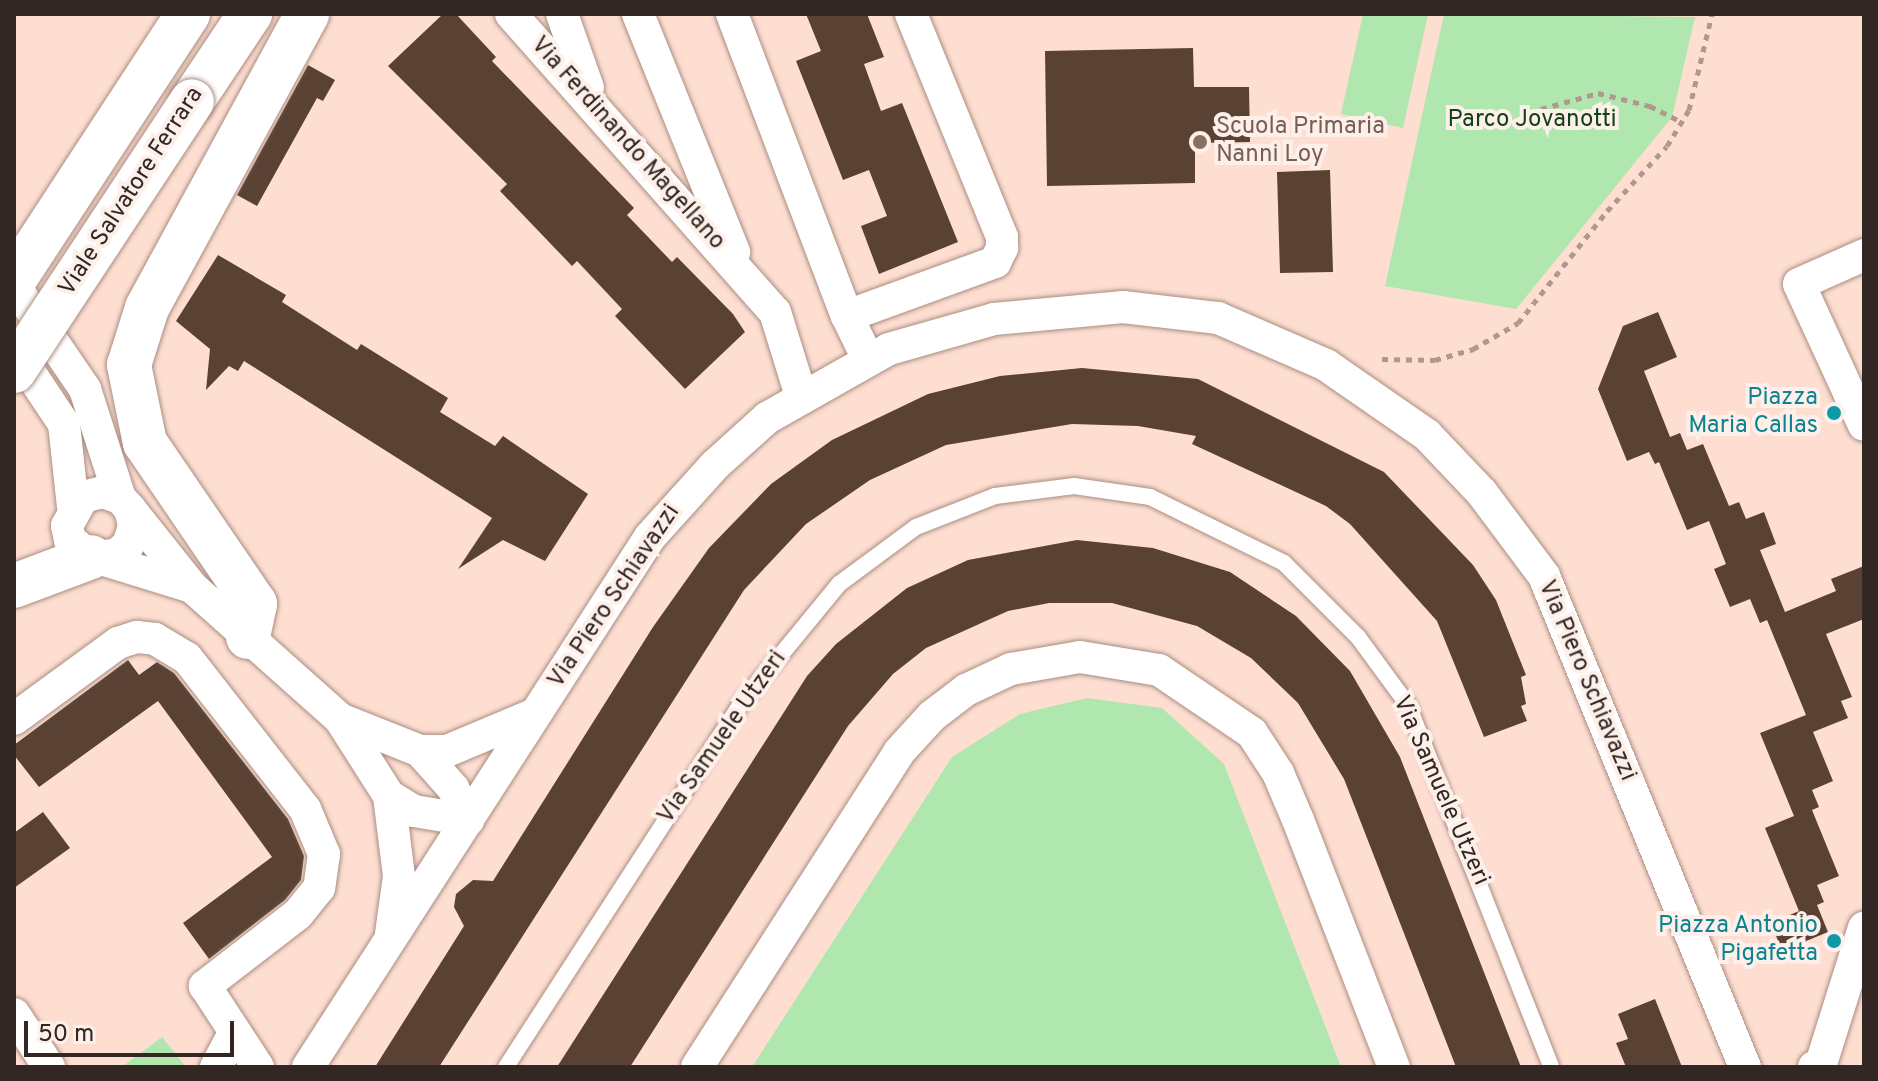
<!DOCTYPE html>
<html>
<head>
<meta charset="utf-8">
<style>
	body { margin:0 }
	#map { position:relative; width:1878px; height:1081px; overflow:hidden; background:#feded1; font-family:Overpass,sans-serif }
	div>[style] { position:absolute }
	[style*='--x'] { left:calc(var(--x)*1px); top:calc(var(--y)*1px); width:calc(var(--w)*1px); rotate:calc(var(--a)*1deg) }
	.green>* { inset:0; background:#afe7ae }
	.building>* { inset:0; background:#594234 }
	.path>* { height:5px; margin-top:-2.5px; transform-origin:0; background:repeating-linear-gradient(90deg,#b1988f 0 6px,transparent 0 12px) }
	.roads { filter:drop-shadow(0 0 2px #aa8d81) drop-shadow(0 0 2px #aa8d81) }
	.service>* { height:16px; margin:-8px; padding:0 8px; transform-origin:8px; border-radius:8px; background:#fff }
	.minor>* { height:32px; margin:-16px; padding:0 16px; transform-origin:16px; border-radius:16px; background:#fff }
	.trunk>* { height:44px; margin:-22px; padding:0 22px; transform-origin:22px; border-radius:22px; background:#fff }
	.bridges { filter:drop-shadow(0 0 2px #aa8d81) drop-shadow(0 0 2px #aa8d81) }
	.trunk-bridge>* { height:44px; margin:-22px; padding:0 22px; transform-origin:22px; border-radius:22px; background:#fff }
	.dots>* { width:22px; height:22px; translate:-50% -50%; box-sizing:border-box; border:4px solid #fdf0ea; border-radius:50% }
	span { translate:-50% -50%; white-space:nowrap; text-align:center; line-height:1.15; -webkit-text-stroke:8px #fdf0ea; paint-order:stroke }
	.park-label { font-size:24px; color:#114214 }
	.education-label { font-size:24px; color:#785e54 }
	.left { translate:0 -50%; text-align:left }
	.street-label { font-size:24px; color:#332723 }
	.culture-label { font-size:24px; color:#0d838f }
	.right { translate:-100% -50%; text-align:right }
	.frame { position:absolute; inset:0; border:16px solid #332723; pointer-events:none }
	.scale { position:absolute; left:24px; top:1021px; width:210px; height:36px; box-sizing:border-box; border:4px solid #332723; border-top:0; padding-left:10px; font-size:24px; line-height:28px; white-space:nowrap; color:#332723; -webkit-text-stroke:6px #fdf0ea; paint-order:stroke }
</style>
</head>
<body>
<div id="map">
	<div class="green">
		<div style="clip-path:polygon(1363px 14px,1428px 14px,1403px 128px,1341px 114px)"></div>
		<div style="clip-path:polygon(1444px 14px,1695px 17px,1672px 117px,1516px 309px,1385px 286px)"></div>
		<div style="clip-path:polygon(1087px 698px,1162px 708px,1224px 764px,1341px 1067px,752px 1067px,952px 757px,1020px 714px)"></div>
		<div style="clip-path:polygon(162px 1037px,186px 1067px,122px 1067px)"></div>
	</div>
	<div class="building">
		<div style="clip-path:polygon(443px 14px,456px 14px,496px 57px,492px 61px,634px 208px,627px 215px,672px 262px,677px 257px,733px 314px,745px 332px,685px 389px,615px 316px,622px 309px,577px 261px,572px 266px,500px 191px,507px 184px,388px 66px)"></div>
		<div style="clip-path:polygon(806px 14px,867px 14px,884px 57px,864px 64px,881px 111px,902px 103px,958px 242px,879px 274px,861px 226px,887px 216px,869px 170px,843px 180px,796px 61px,821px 51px)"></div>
		<div style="clip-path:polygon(1193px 48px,1194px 87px,1249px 87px,1250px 142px,1195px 143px,1195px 183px,1047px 186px,1045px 51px)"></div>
		<div style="clip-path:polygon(308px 65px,335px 80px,323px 101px,317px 98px,257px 206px,237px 195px)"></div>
		<div style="clip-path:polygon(1330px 170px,1333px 272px,1280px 273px,1277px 172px)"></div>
		<div style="clip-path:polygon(218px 255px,286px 295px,282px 302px,357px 350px,361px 344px,448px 398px,440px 412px,495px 446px,503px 436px,588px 494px,545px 561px,503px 540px,458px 569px,492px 518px,244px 361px,238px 371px,229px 366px,206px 390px,210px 349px,176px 321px)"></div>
		<div style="clip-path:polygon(1658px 312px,1677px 357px,1644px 371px,1670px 437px,1680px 433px,1687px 450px,1703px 444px,1729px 506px,1739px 502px,1746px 519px,1764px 512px,1776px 544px,1760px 550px,1785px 612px,1836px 591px,1831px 579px,1864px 566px,1864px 619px,1826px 634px,1852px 697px,1841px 701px,1848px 718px,1813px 732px,1833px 781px,1812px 790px,1819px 807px,1812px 810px,1839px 876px,1817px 885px,1824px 902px,1817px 905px,1828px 932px,1782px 951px,1771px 923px,1799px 911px,1765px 828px,1794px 816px,1760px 733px,1806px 715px,1767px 620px,1760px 623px,1750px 599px,1730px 607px,1714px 569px,1726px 564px,1709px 521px,1687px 530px,1659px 462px,1655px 464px,1649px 452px,1627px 461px,1598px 389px,1623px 326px)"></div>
		<div style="clip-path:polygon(1082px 368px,1198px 379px,1384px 472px,1473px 565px,1496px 600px,1526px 675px,1521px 677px,1526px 704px,1521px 706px,1527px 721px,1484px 737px,1437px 621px,1350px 524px,1326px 506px,1192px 444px,1196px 436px,1138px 426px,1072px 424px,946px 445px,870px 480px,806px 524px,744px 590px,439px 1067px,375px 1067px,464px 926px,454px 907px,456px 894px,473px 880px,493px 881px,653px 627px,709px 548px,771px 484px,832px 440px,928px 394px,1000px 376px)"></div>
		<div style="clip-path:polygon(1077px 540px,1153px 548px,1230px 572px,1296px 616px,1350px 671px,1400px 757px,1521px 1067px,1456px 1067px,1344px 779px,1298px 703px,1251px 658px,1197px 626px,1112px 603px,1049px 603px,1008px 611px,926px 648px,893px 674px,848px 726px,630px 1067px,557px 1067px,807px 676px,836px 644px,907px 588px,968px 560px)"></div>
		<div style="clip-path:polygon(128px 660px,139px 675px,157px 662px,174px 673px,288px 819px,304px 856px,301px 880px,285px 900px,209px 959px,183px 923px,272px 857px,158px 701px,39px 787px,14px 755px,14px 745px)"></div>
		<div style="clip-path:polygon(43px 812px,70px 848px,14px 888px,14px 833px)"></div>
		<div style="clip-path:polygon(1655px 999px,1682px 1067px,1626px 1067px,1616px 1043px,1628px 1039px,1618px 1014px)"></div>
	</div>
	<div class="path">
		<div style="--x:1541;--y:109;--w:59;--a:-15.7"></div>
		<div style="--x:1598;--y:93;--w:54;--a:14"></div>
		<div style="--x:1650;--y:106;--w:36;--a:27"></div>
		<div style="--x:1382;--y:359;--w:53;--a:1.1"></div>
		<div style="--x:1435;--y:360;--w:40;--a:-16"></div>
		<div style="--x:1473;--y:349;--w:52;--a:-30"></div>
		<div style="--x:1518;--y:323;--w:143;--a:-51.5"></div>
		<div style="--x:1607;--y:211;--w:88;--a:-47.3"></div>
		<div style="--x:1667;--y:146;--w:42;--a:-58.6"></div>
		<div style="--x:1689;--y:110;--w:99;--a:-76.5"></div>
	</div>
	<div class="roads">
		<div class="service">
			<div style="--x:506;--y:1067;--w:436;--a:-57.1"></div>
			<div style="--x:743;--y:701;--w:151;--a:-50.6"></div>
			<div style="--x:839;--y:584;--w:96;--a:-36.5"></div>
			<div style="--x:916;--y:527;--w:85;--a:-21.4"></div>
			<div style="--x:995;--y:496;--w:80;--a:-7.2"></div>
			<div style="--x:1074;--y:486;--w:77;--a:8.2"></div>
			<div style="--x:1150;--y:497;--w:149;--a:26.2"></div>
			<div style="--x:1284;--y:563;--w:105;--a:45"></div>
			<div style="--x:1358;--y:637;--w:84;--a:53.7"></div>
			<div style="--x:1408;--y:705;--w:389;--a:68.4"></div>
		</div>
		<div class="minor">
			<div style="--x:511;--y:14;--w:398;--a:48.5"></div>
			<div style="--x:775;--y:312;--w:88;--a:72.8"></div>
			<div style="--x:562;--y:14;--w:78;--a:70.6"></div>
			<div style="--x:638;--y:14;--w:257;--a:68"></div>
			<div style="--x:732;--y:14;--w:323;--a:69.2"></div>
			<div style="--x:847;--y:316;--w:48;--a:64"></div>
			<div style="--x:1864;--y:255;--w:71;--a:156"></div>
			<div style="--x:1799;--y:284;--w:155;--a:65.3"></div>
			<div style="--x:14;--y:285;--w:126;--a:55.7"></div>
			<div style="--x:85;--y:389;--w:114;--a:72.2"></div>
			<div style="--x:847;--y:316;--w:158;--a:-20"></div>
			<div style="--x:995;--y:262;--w:16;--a:-63"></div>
			<div style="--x:1002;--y:248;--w:11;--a:-90"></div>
			<div style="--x:1002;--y:237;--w:241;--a:-112.2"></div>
			<div style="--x:14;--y:349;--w:90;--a:56.3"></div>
			<div style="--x:64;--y:424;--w:83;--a:83.8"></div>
			<div style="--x:101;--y:559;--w:95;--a:17.1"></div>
			<div style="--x:192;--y:587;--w:100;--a:-128.5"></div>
			<div style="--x:130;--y:509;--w:15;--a:-132"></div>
			<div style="--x:120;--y:498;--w:18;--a:-161"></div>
			<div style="--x:103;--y:492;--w:21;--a:166"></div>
			<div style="--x:83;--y:497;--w:33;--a:119"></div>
			<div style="--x:67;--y:526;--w:14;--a:78"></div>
			<div style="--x:70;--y:540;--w:27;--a:39"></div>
			<div style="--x:91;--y:557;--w:25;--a:-5"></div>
			<div style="--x:116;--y:555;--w:16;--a:-40"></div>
			<div style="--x:128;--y:545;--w:20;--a:-72"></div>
			<div style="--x:134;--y:526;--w:17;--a:-103"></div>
			<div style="--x:192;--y:587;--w:198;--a:41.7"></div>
			<div style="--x:340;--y:719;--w:91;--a:57.5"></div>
			<div style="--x:389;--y:796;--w:81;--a:82.9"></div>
			<div style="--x:399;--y:876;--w:59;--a:97.9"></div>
			<div style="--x:14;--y:719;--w:129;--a:-36.2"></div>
			<div style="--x:118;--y:643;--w:20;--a:-18"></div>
			<div style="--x:137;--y:637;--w:18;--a:6"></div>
			<div style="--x:155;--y:639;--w:37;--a:31"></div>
			<div style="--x:187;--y:658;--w:192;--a:52"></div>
			<div style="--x:305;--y:809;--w:49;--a:67.1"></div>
			<div style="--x:324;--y:854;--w:34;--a:98"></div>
			<div style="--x:319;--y:888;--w:33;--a:129"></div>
			<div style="--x:298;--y:914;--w:118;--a:142.3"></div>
			<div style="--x:205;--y:986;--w:97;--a:56.8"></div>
			<div style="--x:340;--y:719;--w:86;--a:21.8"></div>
			<div style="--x:420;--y:751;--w:27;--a:0"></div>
			<div style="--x:447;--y:751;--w:95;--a:-22.8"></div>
			<div style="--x:420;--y:751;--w:50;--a:48.3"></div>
			<div style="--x:453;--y:788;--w:35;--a:65"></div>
			<div style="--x:389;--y:796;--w:29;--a:31"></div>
			<div style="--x:414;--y:811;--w:55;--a:9.5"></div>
			<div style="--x:14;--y:1014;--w:64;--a:56.6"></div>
			<div style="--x:216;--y:1067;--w:38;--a:-62"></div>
			<div style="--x:308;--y:1067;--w:631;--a:-57.17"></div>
			<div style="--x:650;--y:537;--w:97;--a:-47.9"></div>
			<div style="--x:715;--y:465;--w:70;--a:-42.1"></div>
			<div style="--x:767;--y:418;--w:140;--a:-29.5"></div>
			<div style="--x:889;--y:349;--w:109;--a:-15.9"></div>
			<div style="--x:994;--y:319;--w:130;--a:-5.3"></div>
			<div style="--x:1123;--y:307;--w:96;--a:6.6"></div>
			<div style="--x:1218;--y:318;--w:118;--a:23.5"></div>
			<div style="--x:1326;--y:365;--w:123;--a:34.7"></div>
			<div style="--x:1427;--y:435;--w:80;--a:46.5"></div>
			<div style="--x:1482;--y:493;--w:104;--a:53.2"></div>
			<div style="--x:1544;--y:576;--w:531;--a:67.74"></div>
			<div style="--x:697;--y:1067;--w:374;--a:-57.3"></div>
			<div style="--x:899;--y:752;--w:49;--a:-47.5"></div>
			<div style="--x:932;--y:716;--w:43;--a:-37.4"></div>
			<div style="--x:966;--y:690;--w:50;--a:-25"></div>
			<div style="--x:1011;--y:669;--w:70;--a:-9.9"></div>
			<div style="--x:1080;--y:657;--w:80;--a:9.3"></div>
			<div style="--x:1159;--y:670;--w:112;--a:34.1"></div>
			<div style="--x:1252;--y:733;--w:48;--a:57"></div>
			<div style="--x:1278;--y:773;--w:51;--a:66.9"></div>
			<div style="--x:1298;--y:820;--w:265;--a:68.8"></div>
			<div style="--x:1814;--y:1067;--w:8;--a:-23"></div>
			<div style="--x:1821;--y:1064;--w:143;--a:-72.5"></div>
		</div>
		<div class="trunk">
			<div style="--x:192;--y:101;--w:105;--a:-56.3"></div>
			<div style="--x:14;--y:280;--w:318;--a:-56.8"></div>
			<div style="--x:14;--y:586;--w:82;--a:-20.6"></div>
			<div style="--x:248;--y:637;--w:34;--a:-78"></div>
			<div style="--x:255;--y:604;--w:195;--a:-124.3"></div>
			<div style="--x:145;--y:443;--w:80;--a:-101.6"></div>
			<div style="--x:129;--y:365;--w:60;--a:-72.5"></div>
			<div style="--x:147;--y:308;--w:335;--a:-61.4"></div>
		</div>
	</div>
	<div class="bridges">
		<div class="trunk-bridge">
			<div style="--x:14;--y:371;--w:323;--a:-56.6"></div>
		</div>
	</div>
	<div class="dots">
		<div style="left:1200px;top:142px;background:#8d6e63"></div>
		<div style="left:1834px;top:413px;background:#0f9aa8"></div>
		<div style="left:1834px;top:941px;background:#0f9aa8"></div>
	</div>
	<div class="park-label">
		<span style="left:1532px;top:121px">Parco Jovanotti</span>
	</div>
	<div class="education-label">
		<span class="left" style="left:1216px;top:142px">Scuola Primaria<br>Nanni Loy</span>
	</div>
	<div class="street-label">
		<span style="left:627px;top:144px;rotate:48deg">Via Ferdinando Magellano</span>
		<span style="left:132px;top:192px;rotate:-57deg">Viale Salvatore Ferrara</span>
		<span style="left:615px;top:597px;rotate:-56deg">Via Piero Schiavazzi</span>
		<span style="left:1586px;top:681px;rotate:67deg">Via Piero Schiavazzi</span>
		<span style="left:723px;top:738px;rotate:-55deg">Via Samuele Utzeri</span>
		<span style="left:1440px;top:791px;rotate:66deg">Via Samuele Utzeri</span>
	</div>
	<div class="culture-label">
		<span class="right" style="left:1818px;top:413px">Piazza<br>Maria Callas</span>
		<span class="right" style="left:1818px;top:941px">Piazza Antonio<br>Pigafetta</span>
	</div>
	<div class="frame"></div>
	<div class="scale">50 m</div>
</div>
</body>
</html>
